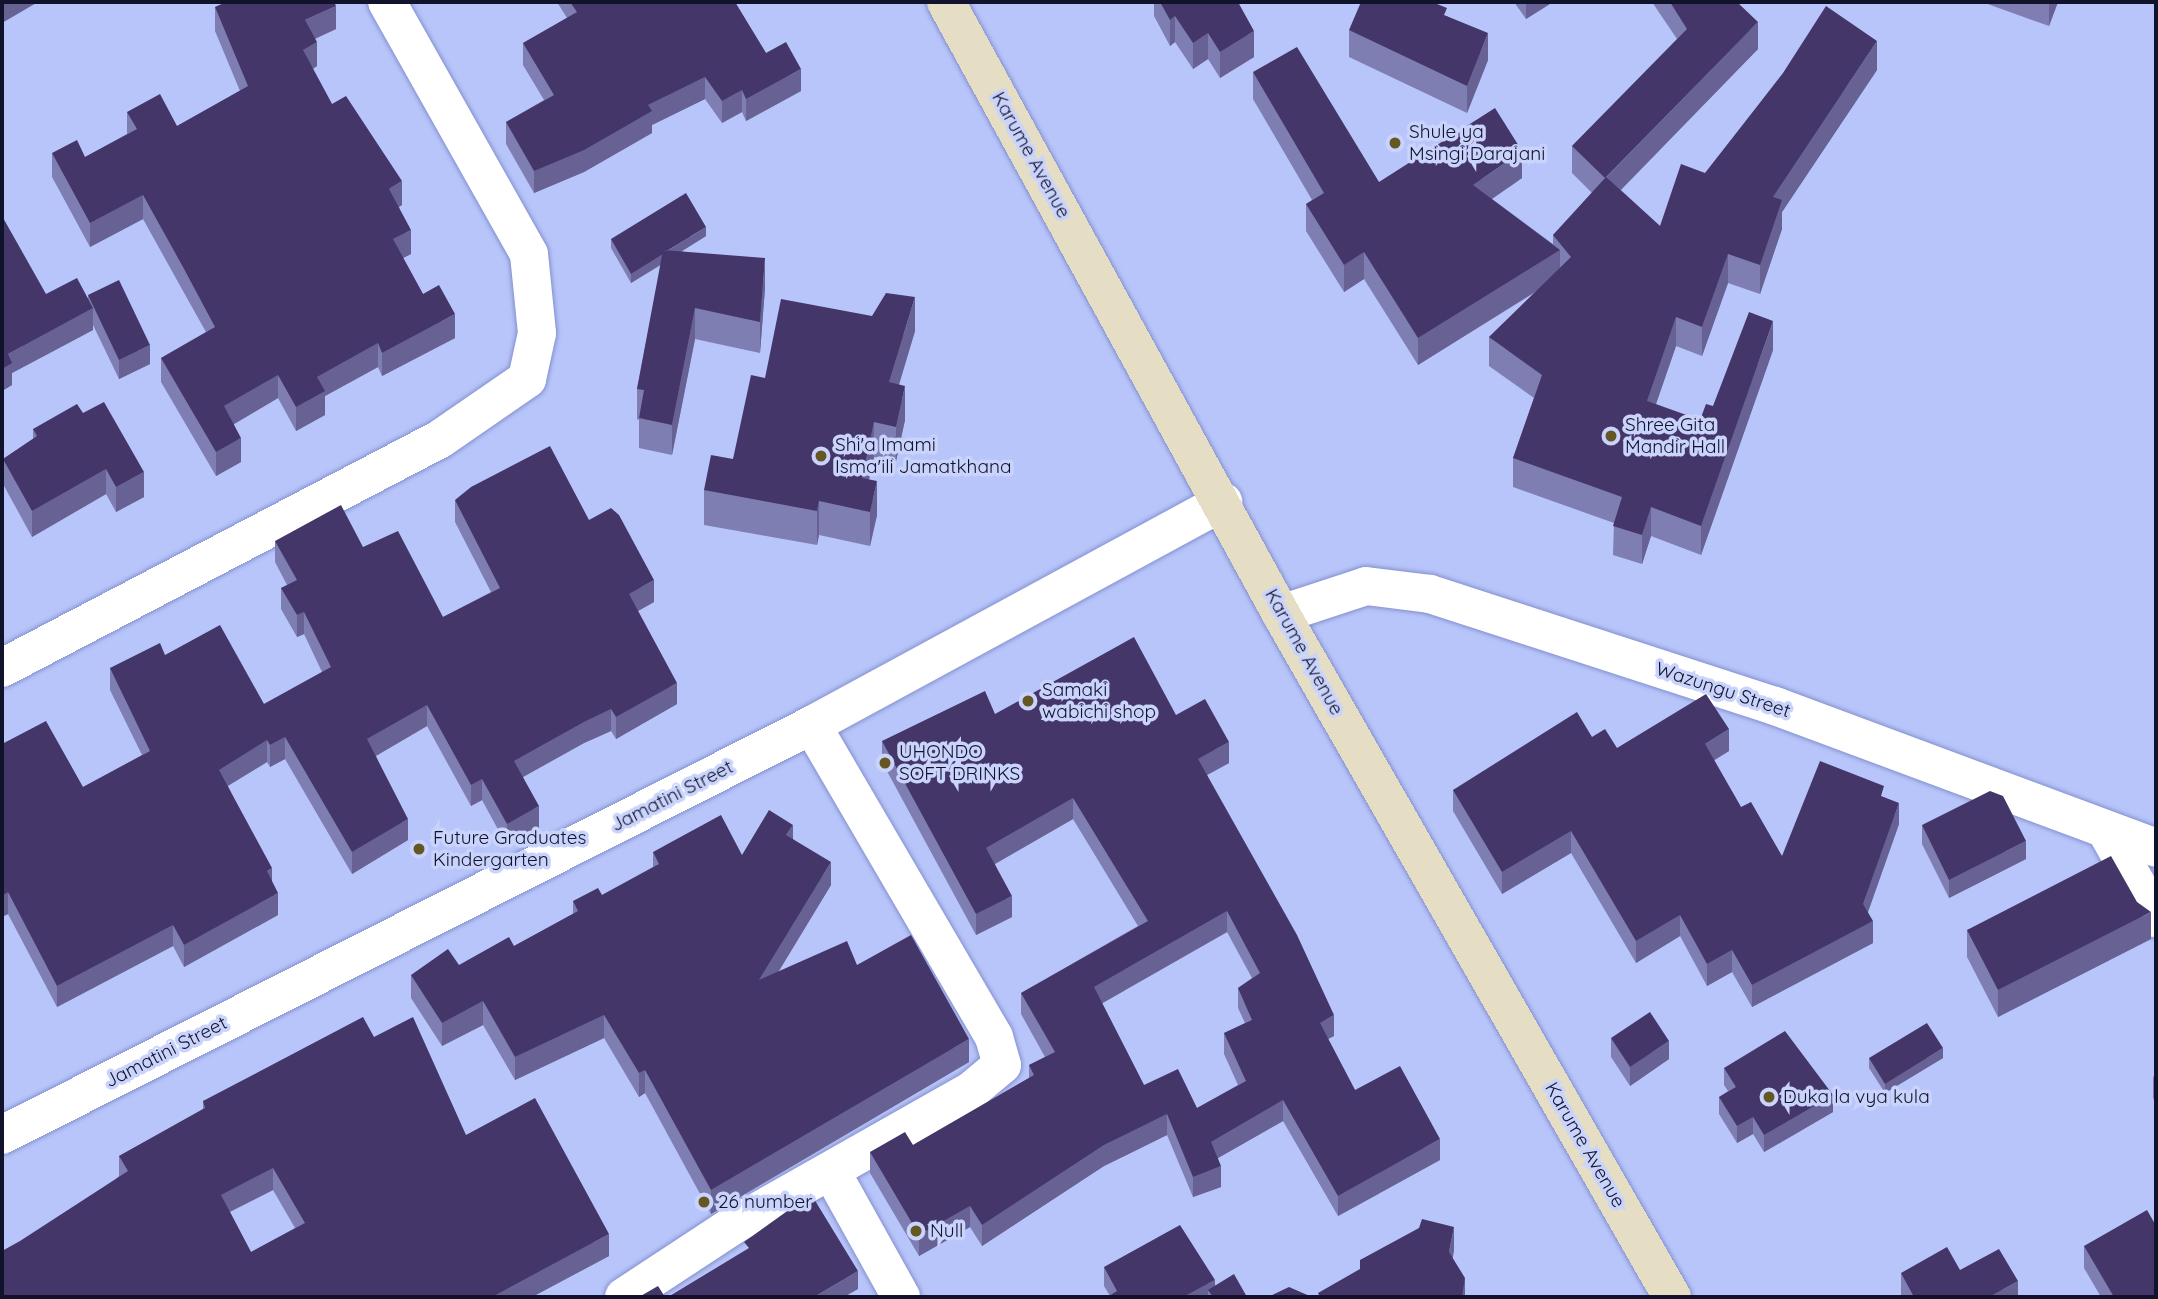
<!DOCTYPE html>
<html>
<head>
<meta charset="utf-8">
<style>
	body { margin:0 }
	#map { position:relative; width:2158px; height:1299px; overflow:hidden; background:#b8c5fa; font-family:Quicksand,sans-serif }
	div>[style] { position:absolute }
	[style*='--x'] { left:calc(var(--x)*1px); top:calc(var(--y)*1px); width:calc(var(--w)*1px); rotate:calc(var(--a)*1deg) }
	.roads { filter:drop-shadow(0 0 2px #8390cf) drop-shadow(0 0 2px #8390cf) }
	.minor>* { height:38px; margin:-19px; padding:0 19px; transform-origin:19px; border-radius:19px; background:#fff }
	.secondary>* { height:38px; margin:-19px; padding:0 19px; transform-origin:19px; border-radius:19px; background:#e5dec4 }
	.wall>* { inset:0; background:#7e7eb2 }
	.shaded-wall>* { inset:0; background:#676194 }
	.building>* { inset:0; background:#443669 }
	.dots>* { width:19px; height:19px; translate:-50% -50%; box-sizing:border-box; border:4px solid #c9d3fb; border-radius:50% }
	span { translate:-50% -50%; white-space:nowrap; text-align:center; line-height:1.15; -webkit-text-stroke:7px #c9d3fb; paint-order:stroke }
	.poi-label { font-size:19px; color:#10132b }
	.left { translate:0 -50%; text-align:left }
	.street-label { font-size:19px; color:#10132b }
	.frame { position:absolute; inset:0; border:4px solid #10132b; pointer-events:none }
</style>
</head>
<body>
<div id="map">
	<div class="roads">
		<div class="minor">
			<div style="--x:1281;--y:614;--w:89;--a:-18.2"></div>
			<div style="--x:1366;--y:586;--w:64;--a:7.1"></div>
			<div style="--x:1430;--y:594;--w:363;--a:18"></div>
			<div style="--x:1775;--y:706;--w:407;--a:20.4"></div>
			<div style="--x:2;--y:668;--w:494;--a:-27.6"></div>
			<div style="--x:440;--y:439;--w:106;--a:-34.6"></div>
			<div style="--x:527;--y:379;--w:47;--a:-77.7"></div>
			<div style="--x:537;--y:333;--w:79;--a:-95.8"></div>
			<div style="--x:529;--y:254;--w:289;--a:-119.4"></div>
			<div style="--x:2108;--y:834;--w:97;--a:60.3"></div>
			<div style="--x:2;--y:1135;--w:908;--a:-26.85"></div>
			<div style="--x:812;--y:725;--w:468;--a:-28.5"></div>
			<div style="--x:831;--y:1171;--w:144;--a:60.9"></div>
			<div style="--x:624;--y:1297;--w:129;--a:-33.3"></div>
			<div style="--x:732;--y:1226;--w:276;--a:-29.5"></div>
			<div style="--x:972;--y:1090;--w:39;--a:-40"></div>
			<div style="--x:1002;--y:1065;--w:29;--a:-106"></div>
			<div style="--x:994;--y:1037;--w:361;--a:-120.3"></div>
		</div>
		<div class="secondary">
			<div style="--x:946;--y:2;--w:698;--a:61.3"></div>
			<div style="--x:1281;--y:614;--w:787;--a:60.21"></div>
		</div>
	</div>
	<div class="wall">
		<div style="clip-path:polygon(557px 2px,735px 2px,766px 53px,801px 91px,746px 121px,742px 112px,722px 123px,705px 99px,652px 125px,652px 133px,584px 172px,534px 193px,506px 144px,506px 122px,544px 100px,523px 65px,523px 43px,567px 18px)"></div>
		<div style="clip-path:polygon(1154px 2px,1238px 2px,1254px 57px,1220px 78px,1208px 59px,1193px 69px,1175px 42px,1170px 46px,1154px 16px)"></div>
		<div style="clip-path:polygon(1514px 2px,1553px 2px,1526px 19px)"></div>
		<div style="clip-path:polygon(1652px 2px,1737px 2px,1758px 49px,1621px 190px,1660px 226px,1705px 173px,1877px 70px,1782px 212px,1782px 229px,1760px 294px,1728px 283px,1702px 356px,1676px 346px,1656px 404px,1700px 420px,1713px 406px,1773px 350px,1701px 555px,1651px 536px,1642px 564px,1613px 555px,1614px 523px,1513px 487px,1513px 458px,1534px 398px,1489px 366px,1489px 337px,1534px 293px,1418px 365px,1364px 279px,1344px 292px,1306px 231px,1306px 204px,1312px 200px,1253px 99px,1253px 72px,1379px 182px,1522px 178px,1492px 199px,1553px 244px,1553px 235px,1592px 193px,1572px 173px,1572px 146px,1677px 39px)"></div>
		<div style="clip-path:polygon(1982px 2px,2058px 2px,2049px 26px)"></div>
		<div style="clip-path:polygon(215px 7px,336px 29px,315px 39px,317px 66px,313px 69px,332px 104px,402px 205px,399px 207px,411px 254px,403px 258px,423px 294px,455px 338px,382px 376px,378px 367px,325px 396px,325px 415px,296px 431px,278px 398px,234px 424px,241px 462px,216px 476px,161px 382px,161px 358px,206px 332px,183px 291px,143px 219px,90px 247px,52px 177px,52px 153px,85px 157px,127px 134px,127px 112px,177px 126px,240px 91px,215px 31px)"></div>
		<div style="clip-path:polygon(1447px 16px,1488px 60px,1467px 113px,1349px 57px,1349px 30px)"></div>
		<div style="clip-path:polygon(706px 236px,682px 251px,765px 288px,760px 353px,695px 339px,672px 455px,639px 448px,639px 420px,637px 419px,637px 389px,661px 265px,631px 283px,611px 248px,611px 239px)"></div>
		<div style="clip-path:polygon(46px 294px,88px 298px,88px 295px,150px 364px,119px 379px,93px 325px,93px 330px,12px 373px,12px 385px,2px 391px)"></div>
		<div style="clip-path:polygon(915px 331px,899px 385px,905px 420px,896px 461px,874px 457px,869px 479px,877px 515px,870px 546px,819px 535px,817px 545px,704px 525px,704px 490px,733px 459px,765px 378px)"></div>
		<div style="clip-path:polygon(83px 413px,144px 497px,116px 512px,106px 494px,32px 537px,3px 484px,3px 459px,33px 439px,33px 429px)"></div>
		<div style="clip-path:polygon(455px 500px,589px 520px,654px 602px,638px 611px,677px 704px,616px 739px,611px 731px,584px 743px,523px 777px,539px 828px,507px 846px,482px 800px,471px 806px,427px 726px,376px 756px,408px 840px,352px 874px,285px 759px,270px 767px,267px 762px,228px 786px,272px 882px,278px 915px,184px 967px,173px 946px,57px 1007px,8px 914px,2px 917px,2px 744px,83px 787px,142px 755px,110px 690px,110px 668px,165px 655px,264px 704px,322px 672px,304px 634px,297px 637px,281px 609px,281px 588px,287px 585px,275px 562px,275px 541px,363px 547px,443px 617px,491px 592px,455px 522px)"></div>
		<div style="clip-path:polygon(evenodd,1176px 715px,1229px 763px,1207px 775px,1334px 1036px,1328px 1039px,1355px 1090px,1440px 1160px,1338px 1216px,1283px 1121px,1218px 1158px,1221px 1187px,1193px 1197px,1167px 1135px,1104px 1166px,982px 1246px,970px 1227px,919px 1256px,870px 1173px,870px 1152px,913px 1145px,1029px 1078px,1029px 1065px,1045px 1057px,1021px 1014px,1021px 993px,1138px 926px,1073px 819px,995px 864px,1012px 917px,976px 935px,882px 762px,882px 741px,1176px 715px,1227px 932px,1252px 978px,1238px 988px,1238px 1008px,1245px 1023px,1224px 1033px,1224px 1054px,1238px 1085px,1197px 1108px,1144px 1085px,1102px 1003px,1227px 932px)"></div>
		<div style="clip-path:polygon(1592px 737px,1617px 748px,1729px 751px,1714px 760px,1741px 807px,1782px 856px,1884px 797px,1899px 824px,1868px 912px,1873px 943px,1752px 1007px,1732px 972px,1707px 986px,1680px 936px,1636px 963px,1571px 853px,1502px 894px,1453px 811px,1453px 790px)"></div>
		<div style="clip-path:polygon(1922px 825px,2026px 859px,1949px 898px,1922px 844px)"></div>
		<div style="clip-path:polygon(793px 839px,831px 885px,778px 972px,857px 965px,969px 1062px,711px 1214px,645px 1093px,639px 1097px,604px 1038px,515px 1080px,483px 1025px,442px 1046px,411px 998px,411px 975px,459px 965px,514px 946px,573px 914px,573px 901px,602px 895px,653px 867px,653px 852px,742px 855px)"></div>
		<div style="clip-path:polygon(2137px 902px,2151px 939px,1998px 1017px,1967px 957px,1967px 930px)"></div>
		<div style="clip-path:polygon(evenodd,374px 1037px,466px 1135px,609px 1256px,532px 1297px,2px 1297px,119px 1176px,119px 1156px,203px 1109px,203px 1101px,374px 1037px,273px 1190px,295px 1228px,251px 1252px,230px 1212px,273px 1190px)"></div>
		<div style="clip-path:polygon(1611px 1038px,1669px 1059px,1630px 1086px,1611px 1057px)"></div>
		<div style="clip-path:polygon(1869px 1058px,1943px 1058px,1885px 1093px,1869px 1068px)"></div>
		<div style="clip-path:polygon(1724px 1068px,1833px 1112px,1764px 1152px,1753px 1134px,1737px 1143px,1719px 1114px,1719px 1097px,1728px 1091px,1724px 1085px)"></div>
		<div style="clip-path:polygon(2156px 1074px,2156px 1104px,2153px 1098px,2153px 1077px)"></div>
		<div style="clip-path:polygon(2155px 1224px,2156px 1297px,2101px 1297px,2084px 1268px,2084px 1246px)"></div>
		<div style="clip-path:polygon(1104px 1267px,1215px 1285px,1247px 1297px,1109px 1297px,1110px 1296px,1104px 1286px)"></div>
		<div style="clip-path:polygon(1960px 1270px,2018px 1297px,1901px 1297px,1901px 1273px)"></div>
	</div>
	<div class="shaded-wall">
		<div style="clip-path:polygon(2px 2px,38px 2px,2px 23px)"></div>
		<div style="clip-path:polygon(1526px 2px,1553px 2px,1526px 19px)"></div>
		<div style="clip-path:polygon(2049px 2px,2058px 2px,2049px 26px)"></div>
		<div style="clip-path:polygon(336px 6px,336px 29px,305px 43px,305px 20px)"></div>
		<div style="clip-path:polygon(1175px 16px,1175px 42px,1170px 46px,1170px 20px)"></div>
		<div style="clip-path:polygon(1758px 22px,1758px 49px,1605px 206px,1605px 179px)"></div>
		<div style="clip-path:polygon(1254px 31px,1254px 57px,1220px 78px,1220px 52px)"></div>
		<div style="clip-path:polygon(1208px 33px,1208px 59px,1193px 69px,1193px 43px)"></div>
		<div style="clip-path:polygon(1488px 33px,1488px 60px,1467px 113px,1467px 86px)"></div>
		<div style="clip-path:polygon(1877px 41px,1877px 70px,1782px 212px,1782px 229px,1760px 294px,1760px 265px,1773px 197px)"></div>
		<div style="clip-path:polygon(317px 42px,317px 66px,303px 74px,303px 50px)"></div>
		<div style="clip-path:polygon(801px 69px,801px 91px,746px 121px,746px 99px)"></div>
		<div style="clip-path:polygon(705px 77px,705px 99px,652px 125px,652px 133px,584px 172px,534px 193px,534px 171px,648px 105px)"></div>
		<div style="clip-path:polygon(742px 90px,742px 112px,722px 123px,722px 101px)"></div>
		<div style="clip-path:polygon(1522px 151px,1522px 178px,1473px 212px,1473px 185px)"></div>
		<div style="clip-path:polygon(402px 181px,402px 205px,389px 213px,389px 189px)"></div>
		<div style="clip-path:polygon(143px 195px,143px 219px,90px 247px,90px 223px)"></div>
		<div style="clip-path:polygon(706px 227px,706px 236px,631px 283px,631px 274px)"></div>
		<div style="clip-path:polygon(411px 230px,411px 254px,393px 263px,393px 239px)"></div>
		<div style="clip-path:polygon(1560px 250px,1560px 276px,1418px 365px,1418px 338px)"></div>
		<div style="clip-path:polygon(1364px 252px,1364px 279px,1344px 292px,1344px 265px)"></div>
		<div style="clip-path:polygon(1728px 254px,1728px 283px,1702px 356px,1702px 327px)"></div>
		<div style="clip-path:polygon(765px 258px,765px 288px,760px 353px,760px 322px)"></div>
		<div style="clip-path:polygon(915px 297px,915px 331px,889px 417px,889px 382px)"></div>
		<div style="clip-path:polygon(93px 308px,93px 330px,12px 373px,12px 385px,2px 391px,2px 369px,8px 354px)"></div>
		<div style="clip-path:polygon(695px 308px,695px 339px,672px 455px,672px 425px)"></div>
		<div style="clip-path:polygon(455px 314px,455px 338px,382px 376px,382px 353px)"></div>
		<div style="clip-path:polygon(1676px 317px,1676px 346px,1647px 430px,1647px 401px)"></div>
		<div style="clip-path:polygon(1773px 321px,1773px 350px,1701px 555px,1701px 526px)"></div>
		<div style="clip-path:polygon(378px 343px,378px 367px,325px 396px,325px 415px,296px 431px,296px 407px,317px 377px)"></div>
		<div style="clip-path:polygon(150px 345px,150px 364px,119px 379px,119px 360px)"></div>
		<div style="clip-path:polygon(278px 375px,278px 398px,224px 430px,224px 406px)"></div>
		<div style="clip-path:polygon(905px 386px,905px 420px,896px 461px,896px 427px)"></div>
		<div style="clip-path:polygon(874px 422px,874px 457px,862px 512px,862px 478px)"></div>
		<div style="clip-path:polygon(241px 438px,241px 462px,216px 476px,216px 452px)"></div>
		<div style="clip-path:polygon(106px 469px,106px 494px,32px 537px,32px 511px)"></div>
		<div style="clip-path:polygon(144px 472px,144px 497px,116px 512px,116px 487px)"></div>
		<div style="clip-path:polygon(877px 481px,877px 515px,870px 546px,870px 512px)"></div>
		<div style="clip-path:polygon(819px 501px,819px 535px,817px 545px,817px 511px)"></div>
		<div style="clip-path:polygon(1651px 507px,1651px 536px,1642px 564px,1642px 535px)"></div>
		<div style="clip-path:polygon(654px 580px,654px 602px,629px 616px,629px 594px)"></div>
		<div style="clip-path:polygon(304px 612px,304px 634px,297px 637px,297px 615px)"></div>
		<div style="clip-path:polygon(677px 683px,677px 704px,616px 739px,616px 717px)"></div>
		<div style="clip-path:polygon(427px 705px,427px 726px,367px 761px,367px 739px)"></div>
		<div style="clip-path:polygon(611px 709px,611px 731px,584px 743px,514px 782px,514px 761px,584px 722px)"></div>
		<div style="clip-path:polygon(1729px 729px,1729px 751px,1705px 766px,1705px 744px)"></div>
		<div style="clip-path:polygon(285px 737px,285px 759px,270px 767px,270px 745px)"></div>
		<div style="clip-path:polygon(267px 740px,267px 762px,219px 791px,219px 770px)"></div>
		<div style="clip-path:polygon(1229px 742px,1229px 763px,1198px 780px,1198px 759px)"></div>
		<div style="clip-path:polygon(482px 779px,482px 800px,471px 806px,471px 785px)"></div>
		<div style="clip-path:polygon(1073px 798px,1073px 819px,986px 869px,986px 848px)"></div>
		<div style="clip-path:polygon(1899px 803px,1899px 824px,1863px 926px,1863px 904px)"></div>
		<div style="clip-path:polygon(539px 806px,539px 828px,507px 846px,507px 824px)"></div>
		<div style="clip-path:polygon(408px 819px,408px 840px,352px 874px,352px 852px)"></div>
		<div style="clip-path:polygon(793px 825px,793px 848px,786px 835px)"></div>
		<div style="clip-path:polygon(1571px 831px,1571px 853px,1502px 894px,1502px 872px)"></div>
		<div style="clip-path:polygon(2026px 841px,2026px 859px,1949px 898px,1949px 880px)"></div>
		<div style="clip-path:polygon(831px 862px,831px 885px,759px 1004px,759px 980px)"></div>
		<div style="clip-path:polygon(272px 868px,272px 890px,267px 871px)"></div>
		<div style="clip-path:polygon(8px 892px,8px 914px,2px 917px,2px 896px)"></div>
		<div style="clip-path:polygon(278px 893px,278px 915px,184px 967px,184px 945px)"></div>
		<div style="clip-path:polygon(1012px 896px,1012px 917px,976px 935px,976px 914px)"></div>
		<div style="clip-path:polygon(1227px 911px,1227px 932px,1094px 1008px,1094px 987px)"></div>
		<div style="clip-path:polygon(2151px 912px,2151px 939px,1998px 1017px,1998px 990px)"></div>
		<div style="clip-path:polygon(1680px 915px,1680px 936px,1636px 963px,1636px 941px)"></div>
		<div style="clip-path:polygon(1873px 921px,1873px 943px,1752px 1007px,1752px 985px)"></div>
		<div style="clip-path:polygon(173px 925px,173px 946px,57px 1007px,57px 986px)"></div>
		<div style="clip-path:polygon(1732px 950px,1732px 972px,1707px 986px,1707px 964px)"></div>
		<div style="clip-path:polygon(483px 1001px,483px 1025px,442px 1046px,442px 1023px)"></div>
		<div style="clip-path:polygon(604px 1015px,604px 1038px,515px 1080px,515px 1057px)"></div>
		<div style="clip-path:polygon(1334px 1015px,1334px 1036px,1320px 1043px,1320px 1023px)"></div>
		<div style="clip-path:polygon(969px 1039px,969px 1062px,711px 1214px,711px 1190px)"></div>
		<div style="clip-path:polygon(1669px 1041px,1669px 1059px,1630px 1086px,1630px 1067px)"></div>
		<div style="clip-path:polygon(1943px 1048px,1943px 1058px,1885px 1093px,1885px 1084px)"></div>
		<div style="clip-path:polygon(645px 1070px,645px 1093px,639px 1097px,639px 1073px)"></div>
		<div style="clip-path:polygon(1833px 1095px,1833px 1112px,1764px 1152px,1764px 1135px)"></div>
		<div style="clip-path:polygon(1283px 1100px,1283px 1121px,1211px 1162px,1211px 1142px)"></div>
		<div style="clip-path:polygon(1167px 1114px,1167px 1135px,1104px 1166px,982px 1246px,982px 1225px,1104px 1145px)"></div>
		<div style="clip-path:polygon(1753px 1117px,1753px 1134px,1737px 1143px,1737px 1126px)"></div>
		<div style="clip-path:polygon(1440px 1139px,1440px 1160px,1338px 1216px,1338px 1196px)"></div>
		<div style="clip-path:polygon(1221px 1166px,1221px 1187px,1193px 1197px,1193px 1177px)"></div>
		<div style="clip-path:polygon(273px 1168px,273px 1190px,221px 1216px,221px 1195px)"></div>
		<div style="clip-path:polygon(970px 1206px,970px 1227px,919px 1256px,919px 1235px)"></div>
		<div style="clip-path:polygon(1454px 1227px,1454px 1251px,1449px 1277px,1449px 1252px)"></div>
		<div style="clip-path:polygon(609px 1234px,609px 1256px,532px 1297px,492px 1297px)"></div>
		<div style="clip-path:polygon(858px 1271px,858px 1289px,844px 1297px,814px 1297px)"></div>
		<div style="clip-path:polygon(1465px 1278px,1465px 1297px,1459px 1297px)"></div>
		<div style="clip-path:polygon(1215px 1280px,1215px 1297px,1208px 1290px,1208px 1297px,1183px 1297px)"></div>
		<div style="clip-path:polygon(2018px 1281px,2018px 1297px,1989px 1297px)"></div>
	</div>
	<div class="building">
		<div style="clip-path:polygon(226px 2px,334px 2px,336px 6px,305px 20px,317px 42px,303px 50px,332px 104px,346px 96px,402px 181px,389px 189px,411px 230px,393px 239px,423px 294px,439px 285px,455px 314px,382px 353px,378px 343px,317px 377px,325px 391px,296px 407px,278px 375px,224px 406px,241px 438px,216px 452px,161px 358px,215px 327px,183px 267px,143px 195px,90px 223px,52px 153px,77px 140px,85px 157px,137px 129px,127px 112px,160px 94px,177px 126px,248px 86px,215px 7px)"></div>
		<div style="clip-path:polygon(570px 2px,735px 2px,766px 53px,786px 42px,801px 69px,746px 99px,742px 90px,722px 101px,705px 77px,648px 105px,652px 111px,584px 150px,534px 171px,506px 122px,554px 95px,523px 43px,577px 12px)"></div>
		<div style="clip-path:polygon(1160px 2px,1238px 2px,1254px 31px,1220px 52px,1208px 33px,1193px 43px,1175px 16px,1170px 20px)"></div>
		<div style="clip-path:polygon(1361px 2px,1432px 2px,1447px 8px,1444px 15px,1488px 33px,1467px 86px,1349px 30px)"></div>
		<div style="clip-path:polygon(1670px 2px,1737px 2px,1758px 22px,1605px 178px,1572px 146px,1687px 29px)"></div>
		<div style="clip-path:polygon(1826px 6px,1877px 41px,1773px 197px,1782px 200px,1760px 265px,1728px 254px,1702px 327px,1676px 317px,1647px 401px,1700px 420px,1706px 404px,1713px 406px,1749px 312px,1773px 321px,1701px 526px,1651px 507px,1642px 535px,1613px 526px,1622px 497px,1513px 458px,1542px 375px,1489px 337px,1571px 257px,1553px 235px,1606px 177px,1660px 226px,1681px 164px,1705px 173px,1783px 73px)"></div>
		<div style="clip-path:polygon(1297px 47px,1379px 182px,1495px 108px,1522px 151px,1473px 185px,1560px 250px,1418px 338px,1364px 252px,1344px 265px,1306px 204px,1324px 193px,1253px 72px)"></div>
		<div style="clip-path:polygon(686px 193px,706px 227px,668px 250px,663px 250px,663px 254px,631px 274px,611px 239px)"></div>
		<div style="clip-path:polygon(2px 216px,46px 294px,77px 278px,93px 308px,8px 354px,12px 363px,2px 369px)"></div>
		<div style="clip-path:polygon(663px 250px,765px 258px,760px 322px,695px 308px,672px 425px,639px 418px,644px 390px,637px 389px)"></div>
		<div style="clip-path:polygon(119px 280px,150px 345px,119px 360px,88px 295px)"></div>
		<div style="clip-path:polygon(886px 293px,915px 297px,889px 382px,905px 386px,896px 427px,874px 422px,862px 478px,877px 481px,870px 512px,819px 501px,817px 511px,704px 490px,711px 455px,733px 459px,751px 375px,765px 378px,781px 299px,872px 316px)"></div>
		<div style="clip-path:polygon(104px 402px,144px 472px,116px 487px,106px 469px,32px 511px,3px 459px,37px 436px,33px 429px,77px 404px,83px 413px)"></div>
		<div style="clip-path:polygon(550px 446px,589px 520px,611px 508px,619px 515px,654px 580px,629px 594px,677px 683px,616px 717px,611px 709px,584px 722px,514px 761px,539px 806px,507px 824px,482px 779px,471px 785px,427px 705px,367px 739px,408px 819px,352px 852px,285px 737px,270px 745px,267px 740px,219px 770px,272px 868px,267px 871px,278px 893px,184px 945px,173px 925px,57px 986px,8px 892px,2px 896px,2px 744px,46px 721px,83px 787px,150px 751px,110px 668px,160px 643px,165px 655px,220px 625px,264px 704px,331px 667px,304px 612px,297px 615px,281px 588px,297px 580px,275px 541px,341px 505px,363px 547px,398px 531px,443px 617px,500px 588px,455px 500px,471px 487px)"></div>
		<div style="clip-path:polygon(evenodd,1134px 637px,1176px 715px,1205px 699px,1229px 742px,1198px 759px,1297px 935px,1334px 1015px,1320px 1023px,1355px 1090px,1400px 1066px,1440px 1139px,1338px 1196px,1283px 1100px,1211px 1142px,1221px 1166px,1193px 1177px,1167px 1114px,1104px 1145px,982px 1225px,970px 1206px,919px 1235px,870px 1152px,905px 1132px,913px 1145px,1034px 1075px,1029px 1065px,1055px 1052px,1021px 993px,1148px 921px,1073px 798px,986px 848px,1012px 896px,976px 914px,882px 741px,985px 691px,995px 714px,1134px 637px,1227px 911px,1260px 973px,1238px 988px,1252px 1020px,1224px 1033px,1246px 1081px,1197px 1108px,1178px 1069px,1144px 1085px,1094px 987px,1227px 911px)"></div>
		<div style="clip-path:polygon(1706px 694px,1729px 729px,1705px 744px,1741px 807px,1751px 802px,1782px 856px,1820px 761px,1884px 786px,1881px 796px,1899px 803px,1863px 904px,1873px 921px,1752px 985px,1732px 950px,1707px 964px,1680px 915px,1636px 941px,1571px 831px,1502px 872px,1453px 790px,1577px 712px,1592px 737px,1605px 729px,1617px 748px)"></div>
		<div style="clip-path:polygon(1990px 791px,2003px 796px,2026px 841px,1949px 880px,1922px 825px)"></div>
		<div style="clip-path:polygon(769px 810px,793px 825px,786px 835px,831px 862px,759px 980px,847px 941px,857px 965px,911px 935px,969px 1039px,711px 1190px,645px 1070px,639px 1073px,604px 1015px,515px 1057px,483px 1001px,442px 1023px,411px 975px,448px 949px,459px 965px,509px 937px,514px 946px,578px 911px,573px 901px,598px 888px,602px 895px,659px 864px,653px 852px,721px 815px,742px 855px)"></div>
		<div style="clip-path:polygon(2111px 856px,2137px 902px,2151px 912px,1998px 990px,1967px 930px)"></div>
		<div style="clip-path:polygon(1650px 1012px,1669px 1041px,1630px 1067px,1611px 1038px)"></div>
		<div style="clip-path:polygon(evenodd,363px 1017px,374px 1037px,413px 1017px,466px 1135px,535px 1098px,609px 1234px,492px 1297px,2px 1297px,2px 1251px,20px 1241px,128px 1171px,119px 1156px,205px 1108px,203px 1101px,363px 1017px,273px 1168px,305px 1223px,251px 1252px,221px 1195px,273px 1168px)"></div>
		<div style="clip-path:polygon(1927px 1023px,1943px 1048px,1885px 1084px,1869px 1058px)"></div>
		<div style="clip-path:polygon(1785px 1031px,1833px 1095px,1764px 1135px,1753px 1117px,1737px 1126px,1719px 1097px,1736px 1087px,1724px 1068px)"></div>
		<div style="clip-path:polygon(811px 1194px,858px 1271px,814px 1297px,668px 1297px,749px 1248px,744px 1242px)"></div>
		<div style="clip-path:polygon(2147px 1210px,2155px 1224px,2156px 1223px,2156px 1297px,2114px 1297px,2084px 1246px)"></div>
		<div style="clip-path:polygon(1422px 1219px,1454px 1227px,1449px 1252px,1465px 1278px,1462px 1296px,1459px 1297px,1320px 1297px,1318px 1293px,1360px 1269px,1360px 1260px,1419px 1228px)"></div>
		<div style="clip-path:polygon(1180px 1225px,1215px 1280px,1183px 1297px,1109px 1297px,1109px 1296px,1117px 1291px,1104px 1267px)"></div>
		<div style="clip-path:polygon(1947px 1247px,1960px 1270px,1999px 1249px,2018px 1281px,1989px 1297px,1914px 1297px,1901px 1273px)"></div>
		<div style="clip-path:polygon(1234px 1274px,1247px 1297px,1213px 1297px,1208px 1290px)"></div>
		<div style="clip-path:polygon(658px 1286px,665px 1297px,639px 1297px)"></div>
		<div style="clip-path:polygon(1289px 1287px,1312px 1297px,1268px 1297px)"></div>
	</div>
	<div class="dots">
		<div style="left:1395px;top:143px;background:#645724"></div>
		<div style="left:1611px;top:436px;background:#645724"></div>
		<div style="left:821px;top:456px;background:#645724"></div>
		<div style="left:1028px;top:701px;background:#645724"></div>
		<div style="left:885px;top:763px;background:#645724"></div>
		<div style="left:419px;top:849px;background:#645724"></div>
		<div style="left:1769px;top:1097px;background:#645724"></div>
		<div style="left:704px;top:1202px;background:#645724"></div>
		<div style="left:916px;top:1231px;background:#645724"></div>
	</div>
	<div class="poi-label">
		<span class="left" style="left:1409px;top:143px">Shule ya<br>Msingi Darajani</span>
		<span class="left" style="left:1625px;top:436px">Shree Gita<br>Mandir Hall</span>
		<span class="left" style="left:835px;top:456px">Shi'a Imami<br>Isma'ili Jamatkhana</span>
		<span class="left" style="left:1042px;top:701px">Samaki<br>wabichi shop</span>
		<span class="left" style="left:899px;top:763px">UHONDO<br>SOFT DRINKS</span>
		<span class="left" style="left:433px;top:849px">Future Graduates<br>Kindergarten</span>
		<span class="left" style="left:1783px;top:1097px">Duka la vya kula</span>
		<span class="left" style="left:718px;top:1202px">26 number</span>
		<span class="left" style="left:930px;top:1231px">Null</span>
	</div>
	<div class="street-label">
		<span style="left:1031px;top:155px;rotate:61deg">Karume Avenue</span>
		<span style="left:1304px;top:652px;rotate:61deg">Karume Avenue</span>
		<span style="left:1723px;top:690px;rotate:18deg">Wazungu Street</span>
		<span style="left:672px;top:796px;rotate:-27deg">Jamatini Street</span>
		<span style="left:166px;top:1052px;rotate:-27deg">Jamatini Street</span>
		<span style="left:1585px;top:1145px;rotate:60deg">Karume Avenue</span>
	</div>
	<div class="frame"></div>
</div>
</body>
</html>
